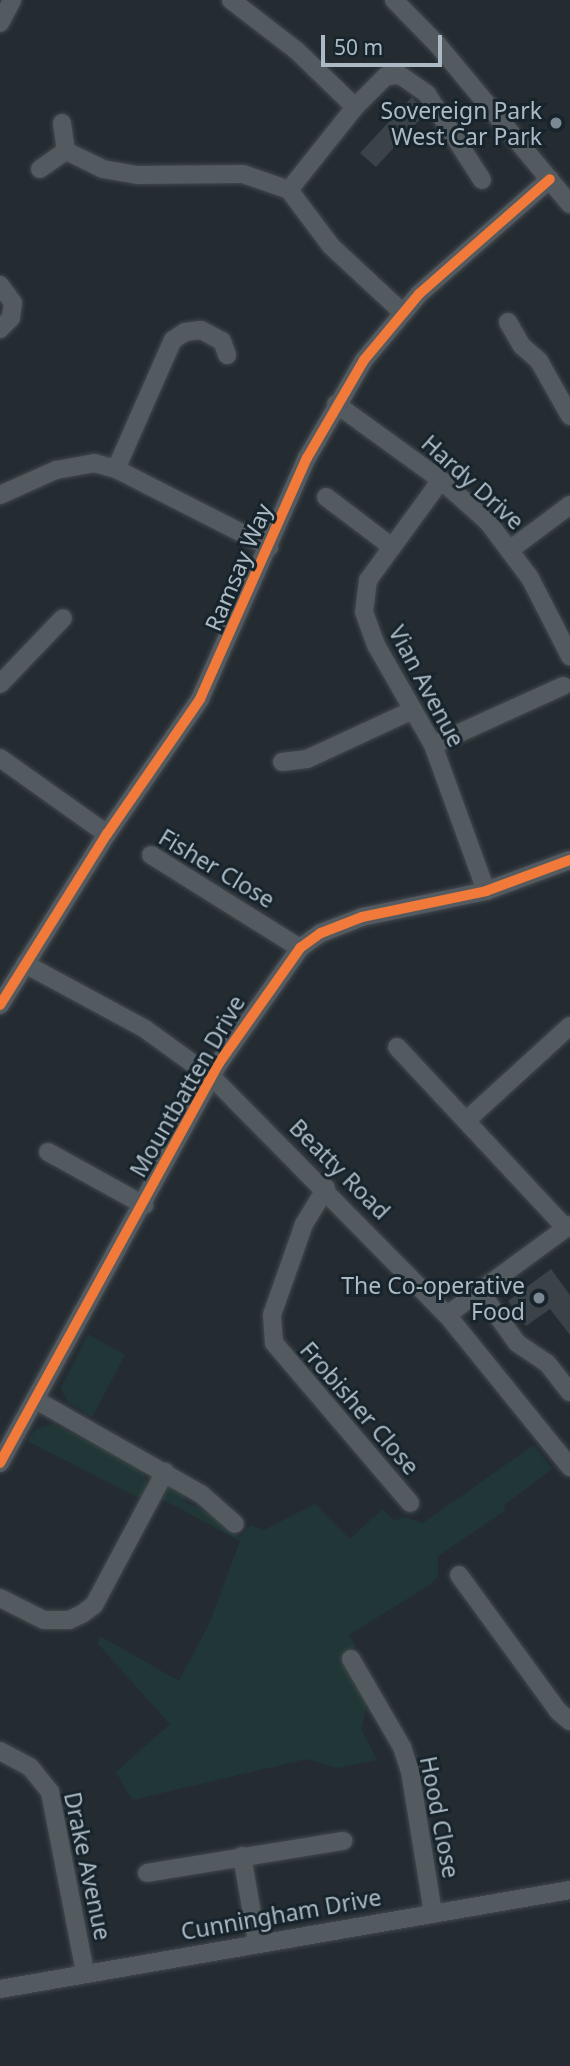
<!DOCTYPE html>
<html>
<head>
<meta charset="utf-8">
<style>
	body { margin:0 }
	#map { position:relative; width:570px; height:2066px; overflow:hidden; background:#242c32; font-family:"Noto Sans",sans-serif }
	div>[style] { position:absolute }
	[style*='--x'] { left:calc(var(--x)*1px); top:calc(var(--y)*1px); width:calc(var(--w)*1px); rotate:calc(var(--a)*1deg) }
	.green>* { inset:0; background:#213737 }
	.building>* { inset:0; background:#3c4348 }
	.roads { filter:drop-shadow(0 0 2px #42484d) drop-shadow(0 0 2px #42484d) }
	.minor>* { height:18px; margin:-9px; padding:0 9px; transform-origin:9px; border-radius:9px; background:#545b60 }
	.cycleway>* { height:10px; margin:-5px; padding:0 5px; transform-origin:5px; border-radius:5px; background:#f17a3a }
	.dots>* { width:19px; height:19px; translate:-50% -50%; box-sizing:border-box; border:4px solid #17242c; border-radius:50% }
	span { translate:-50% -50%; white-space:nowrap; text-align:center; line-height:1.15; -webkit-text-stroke:6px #17242c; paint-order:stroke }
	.poi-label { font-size:23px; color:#acbac5 }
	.right { translate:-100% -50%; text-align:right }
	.street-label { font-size:23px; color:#acbac5 }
	.scale { position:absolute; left:321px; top:35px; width:121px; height:32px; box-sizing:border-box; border:4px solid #acbac5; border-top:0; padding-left:9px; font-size:21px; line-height:24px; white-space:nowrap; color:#acbac5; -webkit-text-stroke:5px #17242c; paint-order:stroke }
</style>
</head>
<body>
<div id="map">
	<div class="green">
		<div style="clip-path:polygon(88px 1334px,125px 1355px,92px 1417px,68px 1402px,61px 1388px)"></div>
		<div style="clip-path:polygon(53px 1424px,141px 1468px,148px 1484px,141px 1499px,27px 1441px,36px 1429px)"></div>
		<div style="clip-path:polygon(534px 1445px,552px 1469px,503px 1506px,506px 1510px,438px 1556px,438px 1576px,429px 1585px,349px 1635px,356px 1646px,344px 1655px,364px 1690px,367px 1704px,361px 1729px,377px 1760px,338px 1768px,306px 1759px,132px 1800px,116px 1772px,170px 1724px,98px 1644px,100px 1636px,179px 1681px,210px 1622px,240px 1541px,162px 1499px,170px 1487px,175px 1485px,184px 1493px,185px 1502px,214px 1516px,240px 1537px,251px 1525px,264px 1530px,315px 1504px,350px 1539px,383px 1509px,394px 1521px,405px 1517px,423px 1523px)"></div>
	</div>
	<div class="building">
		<div style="clip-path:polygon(412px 97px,426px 113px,376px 167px,360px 153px)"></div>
		<div style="clip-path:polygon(551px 1269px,570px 1295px,570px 1335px,550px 1309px,526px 1326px,508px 1301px)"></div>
	</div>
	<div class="roads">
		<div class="minor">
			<div style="--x:231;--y:0;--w:82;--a:37.6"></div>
			<div style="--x:296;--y:50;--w:82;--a:44"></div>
			<div style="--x:394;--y:0;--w:62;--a:45.7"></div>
			<div style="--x:437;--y:44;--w:208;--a:50.3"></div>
			<div style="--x:0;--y:23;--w:26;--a:-62"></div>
			<div style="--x:62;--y:123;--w:28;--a:82"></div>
			<div style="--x:66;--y:151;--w:41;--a:25.9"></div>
			<div style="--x:103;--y:169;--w:36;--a:10"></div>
			<div style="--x:138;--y:175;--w:105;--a:-0.5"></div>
			<div style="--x:243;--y:174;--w:49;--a:19.2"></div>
			<div style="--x:289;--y:190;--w:70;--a:53.1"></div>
			<div style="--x:331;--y:246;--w:97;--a:42.9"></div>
			<div style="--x:40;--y:169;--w:32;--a:-35"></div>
			<div style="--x:289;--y:190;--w:106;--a:-51.5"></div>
			<div style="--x:355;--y:107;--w:44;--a:-45"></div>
			<div style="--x:386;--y:76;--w:14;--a:-4"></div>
			<div style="--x:400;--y:75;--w:33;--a:35"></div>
			<div style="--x:427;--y:94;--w:102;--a:57.4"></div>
			<div style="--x:0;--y:285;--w:22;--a:54"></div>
			<div style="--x:13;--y:303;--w:15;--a:98"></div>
			<div style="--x:11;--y:318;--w:16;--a:135"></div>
			<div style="--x:508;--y:322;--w:28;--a:60"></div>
			<div style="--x:522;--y:346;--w:23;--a:41"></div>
			<div style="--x:539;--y:361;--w:63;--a:60.6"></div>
			<div style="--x:336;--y:404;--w:130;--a:35.9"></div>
			<div style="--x:441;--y:480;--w:63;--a:41.8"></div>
			<div style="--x:488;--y:522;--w:70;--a:53.1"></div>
			<div style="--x:530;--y:578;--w:88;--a:62.9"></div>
			<div style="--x:116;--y:469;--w:141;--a:-66.2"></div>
			<div style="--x:173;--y:340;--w:14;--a:-34"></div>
			<div style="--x:185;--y:332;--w:16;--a:-7"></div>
			<div style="--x:201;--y:330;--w:24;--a:28"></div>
			<div style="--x:222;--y:341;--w:15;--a:70"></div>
			<div style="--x:441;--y:480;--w:124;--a:126.1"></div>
			<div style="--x:368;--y:580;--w:32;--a:97"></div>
			<div style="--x:364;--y:612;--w:35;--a:70"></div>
			<div style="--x:376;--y:645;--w:115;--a:60.3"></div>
			<div style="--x:433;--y:745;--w:155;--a:70"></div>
			<div style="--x:0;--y:495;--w:61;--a:-24.1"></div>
			<div style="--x:56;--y:470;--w:39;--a:-10"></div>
			<div style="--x:94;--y:463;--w:23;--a:15"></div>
			<div style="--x:116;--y:469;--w:172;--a:27"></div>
			<div style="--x:326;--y:497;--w:83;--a:37.1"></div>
			<div style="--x:511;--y:549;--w:74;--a:-36.7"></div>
			<div style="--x:0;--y:684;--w:91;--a:-46.3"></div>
			<div style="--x:433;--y:745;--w:143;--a:-24.4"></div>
			<div style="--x:0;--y:758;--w:131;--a:35.4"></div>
			<div style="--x:282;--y:762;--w:25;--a:-7"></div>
			<div style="--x:307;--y:759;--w:117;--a:-24.8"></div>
			<div style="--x:151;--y:855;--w:176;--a:32"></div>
			<div style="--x:25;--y:964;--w:136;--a:28.4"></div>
			<div style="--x:145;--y:1029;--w:84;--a:35.8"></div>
			<div style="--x:213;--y:1078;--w:333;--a:45.4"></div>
			<div style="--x:447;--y:1315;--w:196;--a:51"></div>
			<div style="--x:0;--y:1005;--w:202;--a:-58"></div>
			<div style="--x:107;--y:834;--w:164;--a:-55.4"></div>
			<div style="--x:200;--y:699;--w:264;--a:-66.1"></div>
			<div style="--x:307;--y:458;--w:113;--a:-59.8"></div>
			<div style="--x:364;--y:360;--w:86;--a:-50.2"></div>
			<div style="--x:419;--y:294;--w:174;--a:-41.3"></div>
			<div style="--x:397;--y:1047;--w:248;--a:47"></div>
			<div style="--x:468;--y:1119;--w:138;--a:-42.4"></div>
			<div style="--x:48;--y:1152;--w:110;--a:28.9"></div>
			<div style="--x:326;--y:1188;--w:42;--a:121.4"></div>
			<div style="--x:304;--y:1224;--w:96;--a:109.4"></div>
			<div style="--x:272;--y:1315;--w:28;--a:86"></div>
			<div style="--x:274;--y:1343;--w:210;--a:49.6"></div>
			<div style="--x:479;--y:1290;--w:65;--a:54.4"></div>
			<div style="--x:517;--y:1343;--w:36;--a:34"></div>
			<div style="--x:547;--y:1363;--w:37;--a:52"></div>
			<div style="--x:447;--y:1315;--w:152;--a:-36.2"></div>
			<div style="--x:36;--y:1400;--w:190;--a:29.7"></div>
			<div style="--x:201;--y:1494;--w:45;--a:41.4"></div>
			<div style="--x:0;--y:1463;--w:456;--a:-61.3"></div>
			<div style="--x:219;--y:1063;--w:141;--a:-54.8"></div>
			<div style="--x:300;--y:948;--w:26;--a:-36"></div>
			<div style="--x:321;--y:933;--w:44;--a:-21.3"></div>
			<div style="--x:362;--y:917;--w:127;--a:-11.8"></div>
			<div style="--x:486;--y:891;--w:90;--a:-20.3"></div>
			<div style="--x:459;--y:1575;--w:168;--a:53.9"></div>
			<div style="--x:558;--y:1711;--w:16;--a:40"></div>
			<div style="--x:0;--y:1598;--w:49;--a:26.6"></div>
			<div style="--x:44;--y:1620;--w:25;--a:0"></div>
			<div style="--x:69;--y:1620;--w:14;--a:-25"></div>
			<div style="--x:82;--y:1614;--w:15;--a:-37"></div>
			<div style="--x:94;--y:1605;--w:151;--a:-61.9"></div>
			<div style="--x:351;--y:1659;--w:102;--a:59.9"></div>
			<div style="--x:402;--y:1747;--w:25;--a:72"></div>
			<div style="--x:410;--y:1771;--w:144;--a:80.8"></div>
			<div style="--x:0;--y:1751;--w:34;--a:28"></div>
			<div style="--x:30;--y:1767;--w:32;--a:51"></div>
			<div style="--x:50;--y:1792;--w:183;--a:79"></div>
			<div style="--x:242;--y:1856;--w:87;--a:80.1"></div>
			<div style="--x:147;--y:1873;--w:199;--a:-9.3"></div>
			<div style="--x:0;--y:1989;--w:579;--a:-9.85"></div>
		</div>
	</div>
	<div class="cycleway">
		<div style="--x:0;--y:1005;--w:202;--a:-58"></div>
		<div style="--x:107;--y:834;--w:164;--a:-55.4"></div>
		<div style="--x:200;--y:699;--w:264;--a:-66.1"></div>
		<div style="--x:307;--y:458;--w:113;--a:-59.8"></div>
		<div style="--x:364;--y:360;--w:86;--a:-50.2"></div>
		<div style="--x:419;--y:294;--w:174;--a:-41.3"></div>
		<div style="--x:0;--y:1463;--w:456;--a:-61.3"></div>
		<div style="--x:219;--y:1063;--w:141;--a:-54.8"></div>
		<div style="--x:300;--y:948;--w:26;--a:-36"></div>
		<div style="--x:321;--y:933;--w:44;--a:-21.3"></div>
		<div style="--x:362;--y:917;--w:127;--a:-11.8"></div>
		<div style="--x:486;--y:891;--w:90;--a:-20.3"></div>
	</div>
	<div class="dots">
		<div style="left:556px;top:123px;background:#7c8892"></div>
		<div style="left:539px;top:1298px;background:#7c8892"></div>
	</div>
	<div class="poi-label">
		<span class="right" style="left:542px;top:123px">Sovereign Park<br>West Car Park</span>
		<span class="right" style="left:525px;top:1298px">The Co-operative<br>Food</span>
	</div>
	<div class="street-label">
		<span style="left:473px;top:482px;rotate:42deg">Hardy Drive</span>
		<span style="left:238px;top:567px;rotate:-67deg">Ramsay Way</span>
		<span style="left:427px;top:686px;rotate:62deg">Vian Avenue</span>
		<span style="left:217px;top:868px;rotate:31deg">Fisher Close</span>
		<span style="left:187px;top:1086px;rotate:-60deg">Mountbatten Drive</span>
		<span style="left:340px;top:1169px;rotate:45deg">Beatty Road</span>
		<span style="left:360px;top:1408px;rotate:49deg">Frobisher Close</span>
		<span style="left:440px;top:1817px;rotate:79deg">Hood Close</span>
		<span style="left:88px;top:1866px;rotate:78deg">Drake Avenue</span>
		<span style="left:281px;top:1914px;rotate:-10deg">Cunningham Drive</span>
	</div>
	<div class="scale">50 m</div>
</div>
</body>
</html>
